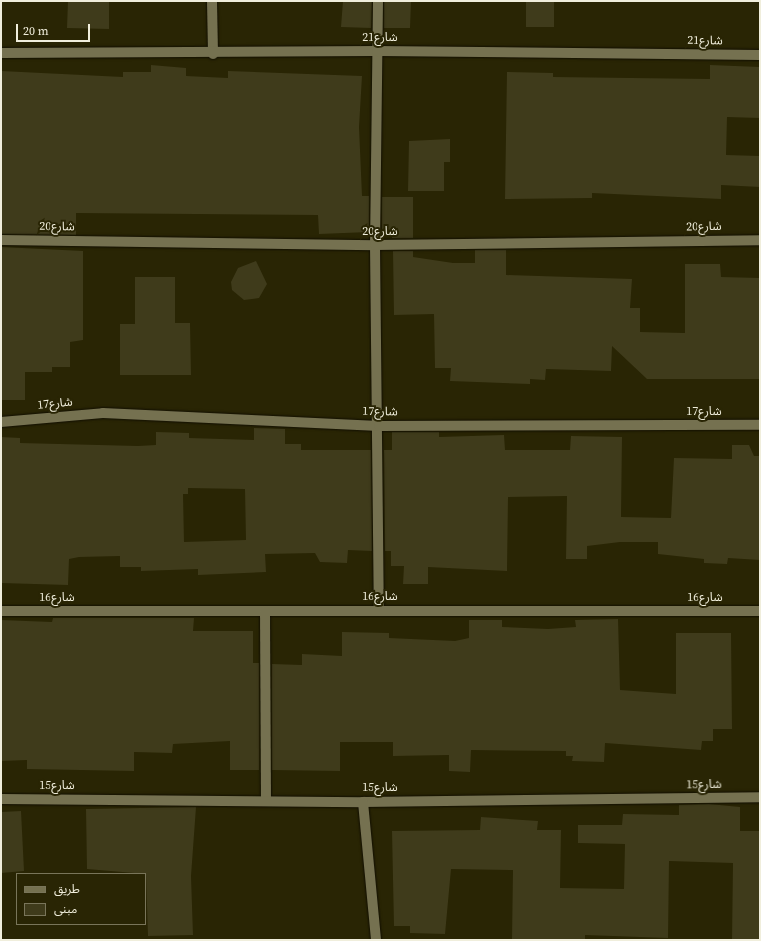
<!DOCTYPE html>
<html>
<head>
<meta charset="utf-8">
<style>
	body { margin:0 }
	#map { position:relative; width:761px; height:941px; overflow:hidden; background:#292504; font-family:"Source Serif 4","Noto Sans Arabic",serif }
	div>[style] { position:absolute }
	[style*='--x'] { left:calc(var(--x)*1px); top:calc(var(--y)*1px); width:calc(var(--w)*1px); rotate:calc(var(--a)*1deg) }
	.building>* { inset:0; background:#3f3b1b }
	.roads { filter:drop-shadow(0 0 1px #110e00) drop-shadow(0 0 1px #110e00) }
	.street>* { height:10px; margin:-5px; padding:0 5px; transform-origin:5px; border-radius:5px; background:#757150 }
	span { translate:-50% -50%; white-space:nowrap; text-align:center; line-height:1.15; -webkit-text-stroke:4px #292504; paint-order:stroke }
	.street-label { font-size:12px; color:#f0eedc }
	.frame { position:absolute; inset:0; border:2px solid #f0eedc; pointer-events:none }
	.legend { position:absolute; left:16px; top:873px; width:130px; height:52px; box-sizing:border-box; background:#292504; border:1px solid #79755a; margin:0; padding:5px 7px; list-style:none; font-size:12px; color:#f0eedc }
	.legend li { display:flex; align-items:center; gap:8px; height:20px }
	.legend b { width:20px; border:1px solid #79755a }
	.scale { position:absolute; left:16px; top:24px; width:74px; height:18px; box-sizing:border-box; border:2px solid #f0eedc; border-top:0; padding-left:5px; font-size:12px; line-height:14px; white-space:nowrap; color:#f0eedc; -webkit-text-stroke:3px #292504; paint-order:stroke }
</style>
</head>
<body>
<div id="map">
	<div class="building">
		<div style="clip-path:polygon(68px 1px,109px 1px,109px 29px,67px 28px)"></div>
		<div style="clip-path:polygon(343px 1px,372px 1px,371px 28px,341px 27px)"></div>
		<div style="clip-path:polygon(384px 1px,411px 1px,410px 28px,384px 28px)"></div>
		<div style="clip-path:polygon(526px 1px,554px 1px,554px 27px,526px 27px)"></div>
		<div style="clip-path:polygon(151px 65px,186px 68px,186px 76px,228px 78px,228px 71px,362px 76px,359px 127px,362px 196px,369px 196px,369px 232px,319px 234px,318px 215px,76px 213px,76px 235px,2px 234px,1px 71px,123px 77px,123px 72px,151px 72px)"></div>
		<div style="clip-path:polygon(710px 65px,760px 67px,760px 118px,727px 117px,726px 155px,760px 156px,760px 187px,721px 185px,721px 199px,592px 193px,592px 198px,505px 199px,507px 72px,553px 73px,553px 77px,710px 79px)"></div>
		<div style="clip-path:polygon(450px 139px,450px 162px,444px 162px,444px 191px,408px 191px,409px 141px)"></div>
		<div style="clip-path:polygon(382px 197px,413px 197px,413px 238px,392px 238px,392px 231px,382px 231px)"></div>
		<div style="clip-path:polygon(2px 247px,83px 251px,83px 340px,70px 342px,70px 367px,52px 367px,52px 372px,25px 372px,25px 400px,1px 400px)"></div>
		<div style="clip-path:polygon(475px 250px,506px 250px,506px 275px,632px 279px,630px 308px,640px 308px,640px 332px,685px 333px,685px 264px,720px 264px,721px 277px,760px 278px,760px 379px,647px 379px,612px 346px,611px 371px,546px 369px,545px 380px,530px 379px,530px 384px,450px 381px,451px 368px,435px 368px,434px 314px,394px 315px,393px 251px,413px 251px,413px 257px,453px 263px,475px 263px)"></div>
		<div style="clip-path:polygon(256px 261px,267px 284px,259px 298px,244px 300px,232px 290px,231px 282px,238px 268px)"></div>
		<div style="clip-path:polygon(135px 277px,175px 277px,175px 323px,190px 323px,191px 375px,120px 375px,120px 324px,135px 324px)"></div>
		<div style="clip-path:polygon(evenodd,254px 428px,285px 429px,285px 444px,301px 444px,301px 450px,371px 450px,372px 551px,348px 550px,347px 563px,320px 562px,315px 553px,265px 554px,266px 572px,198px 575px,198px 569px,141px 571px,141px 567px,120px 567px,120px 556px,79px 557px,69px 559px,68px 585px,1px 583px,1px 437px,20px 438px,20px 443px,138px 446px,156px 445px,156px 432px,189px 433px,189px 438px,254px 440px,254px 428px,188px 488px,245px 489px,246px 540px,184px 542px,183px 494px,188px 494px,188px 488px)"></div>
		<div style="clip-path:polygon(392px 432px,439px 432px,439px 437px,504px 435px,505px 450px,570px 450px,571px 436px,622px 437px,621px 517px,671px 518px,674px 458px,732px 459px,732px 445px,749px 445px,754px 456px,760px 456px,760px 560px,728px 558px,727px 564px,704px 563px,704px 559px,658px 554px,658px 542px,620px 542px,587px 546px,587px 559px,566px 559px,567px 496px,508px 497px,507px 571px,428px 567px,428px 584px,403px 584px,404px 566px,391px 566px,391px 551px,385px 551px,384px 450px,392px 450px)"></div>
		<div style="clip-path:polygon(53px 618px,194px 618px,193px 631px,253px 631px,253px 663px,259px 663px,259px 770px,230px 770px,230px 741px,173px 744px,172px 753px,134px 752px,134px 771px,27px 769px,27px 760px,1px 761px,1px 620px,52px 622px)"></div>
		<div style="clip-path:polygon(618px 619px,620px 690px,676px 694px,676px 633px,731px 633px,732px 729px,713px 729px,713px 741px,702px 741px,701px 750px,605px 743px,604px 762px,572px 761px,573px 756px,566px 756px,566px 751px,471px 750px,470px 772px,449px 771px,449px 755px,393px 756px,393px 742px,340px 742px,340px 771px,272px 770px,272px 664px,302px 665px,302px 654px,342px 656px,342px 632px,389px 633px,389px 638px,455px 641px,469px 638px,469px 620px,502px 620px,502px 627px,548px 629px,576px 627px,575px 620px)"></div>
		<div style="clip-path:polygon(709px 804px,740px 807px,740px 831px,760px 831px,760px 940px,732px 940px,733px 863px,669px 861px,668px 938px,585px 935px,585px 940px,512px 939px,513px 870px,451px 869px,445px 934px,410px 933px,410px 926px,394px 926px,392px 831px,480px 830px,481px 817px,538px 821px,537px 830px,561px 830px,560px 888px,624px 889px,625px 844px,578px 843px,578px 825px,622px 825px,623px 814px,679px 815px,679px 805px)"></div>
		<div style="clip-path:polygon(196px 807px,191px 876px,193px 935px,148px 936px,146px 874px,87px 869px,86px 809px)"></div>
		<div style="clip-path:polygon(21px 811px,24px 871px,1px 873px,1px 812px)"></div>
	</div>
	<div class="roads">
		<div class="street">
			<div style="--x:212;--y:1;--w:53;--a:88.9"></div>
			<div style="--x:378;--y:1;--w:244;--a:90.7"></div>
			<div style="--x:375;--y:245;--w:365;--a:89.4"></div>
			<div style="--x:1;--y:53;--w:376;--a:-0.3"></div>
			<div style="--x:377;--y:51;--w:383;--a:0.6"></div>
			<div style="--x:1;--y:240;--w:374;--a:0.8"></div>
			<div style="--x:375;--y:245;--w:385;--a:-0.7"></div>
			<div style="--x:1;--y:422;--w:102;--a:-5"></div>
			<div style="--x:103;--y:413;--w:276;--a:2.7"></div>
			<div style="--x:379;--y:426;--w:381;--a:-0.2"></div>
			<div style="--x:1;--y:611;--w:759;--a:0"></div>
			<div style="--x:265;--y:611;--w:187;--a:89.7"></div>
			<div style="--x:1;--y:799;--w:362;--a:0.5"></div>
			<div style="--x:363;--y:802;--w:397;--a:-0.7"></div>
			<div style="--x:363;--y:802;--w:139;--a:84.6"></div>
		</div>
	</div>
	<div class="street-label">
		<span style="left:380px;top:38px">شارع21</span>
		<span style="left:705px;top:41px;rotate:1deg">شارع21</span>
		<span style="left:57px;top:227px;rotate:1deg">شارع20</span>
		<span style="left:704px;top:227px;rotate:-1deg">شارع20</span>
		<span style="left:380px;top:232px">شارع20</span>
		<span style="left:55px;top:404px;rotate:-5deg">شارع17</span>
		<span style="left:380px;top:412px;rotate:1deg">شارع17</span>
		<span style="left:704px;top:412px">شارع17</span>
		<span style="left:380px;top:597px">شارع16</span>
		<span style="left:57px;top:598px">شارع16</span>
		<span style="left:705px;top:598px">شارع16</span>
		<span style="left:704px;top:785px;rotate:-1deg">شارع15</span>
		<span style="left:57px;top:786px">شارع15</span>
		<span style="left:380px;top:788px">شارع15</span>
	</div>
	<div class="frame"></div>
	<ul class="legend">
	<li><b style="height:5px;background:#757150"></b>طريق</li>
	<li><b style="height:11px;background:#3f3b1b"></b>مبنى</li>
	</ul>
	<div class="scale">20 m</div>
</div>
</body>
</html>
